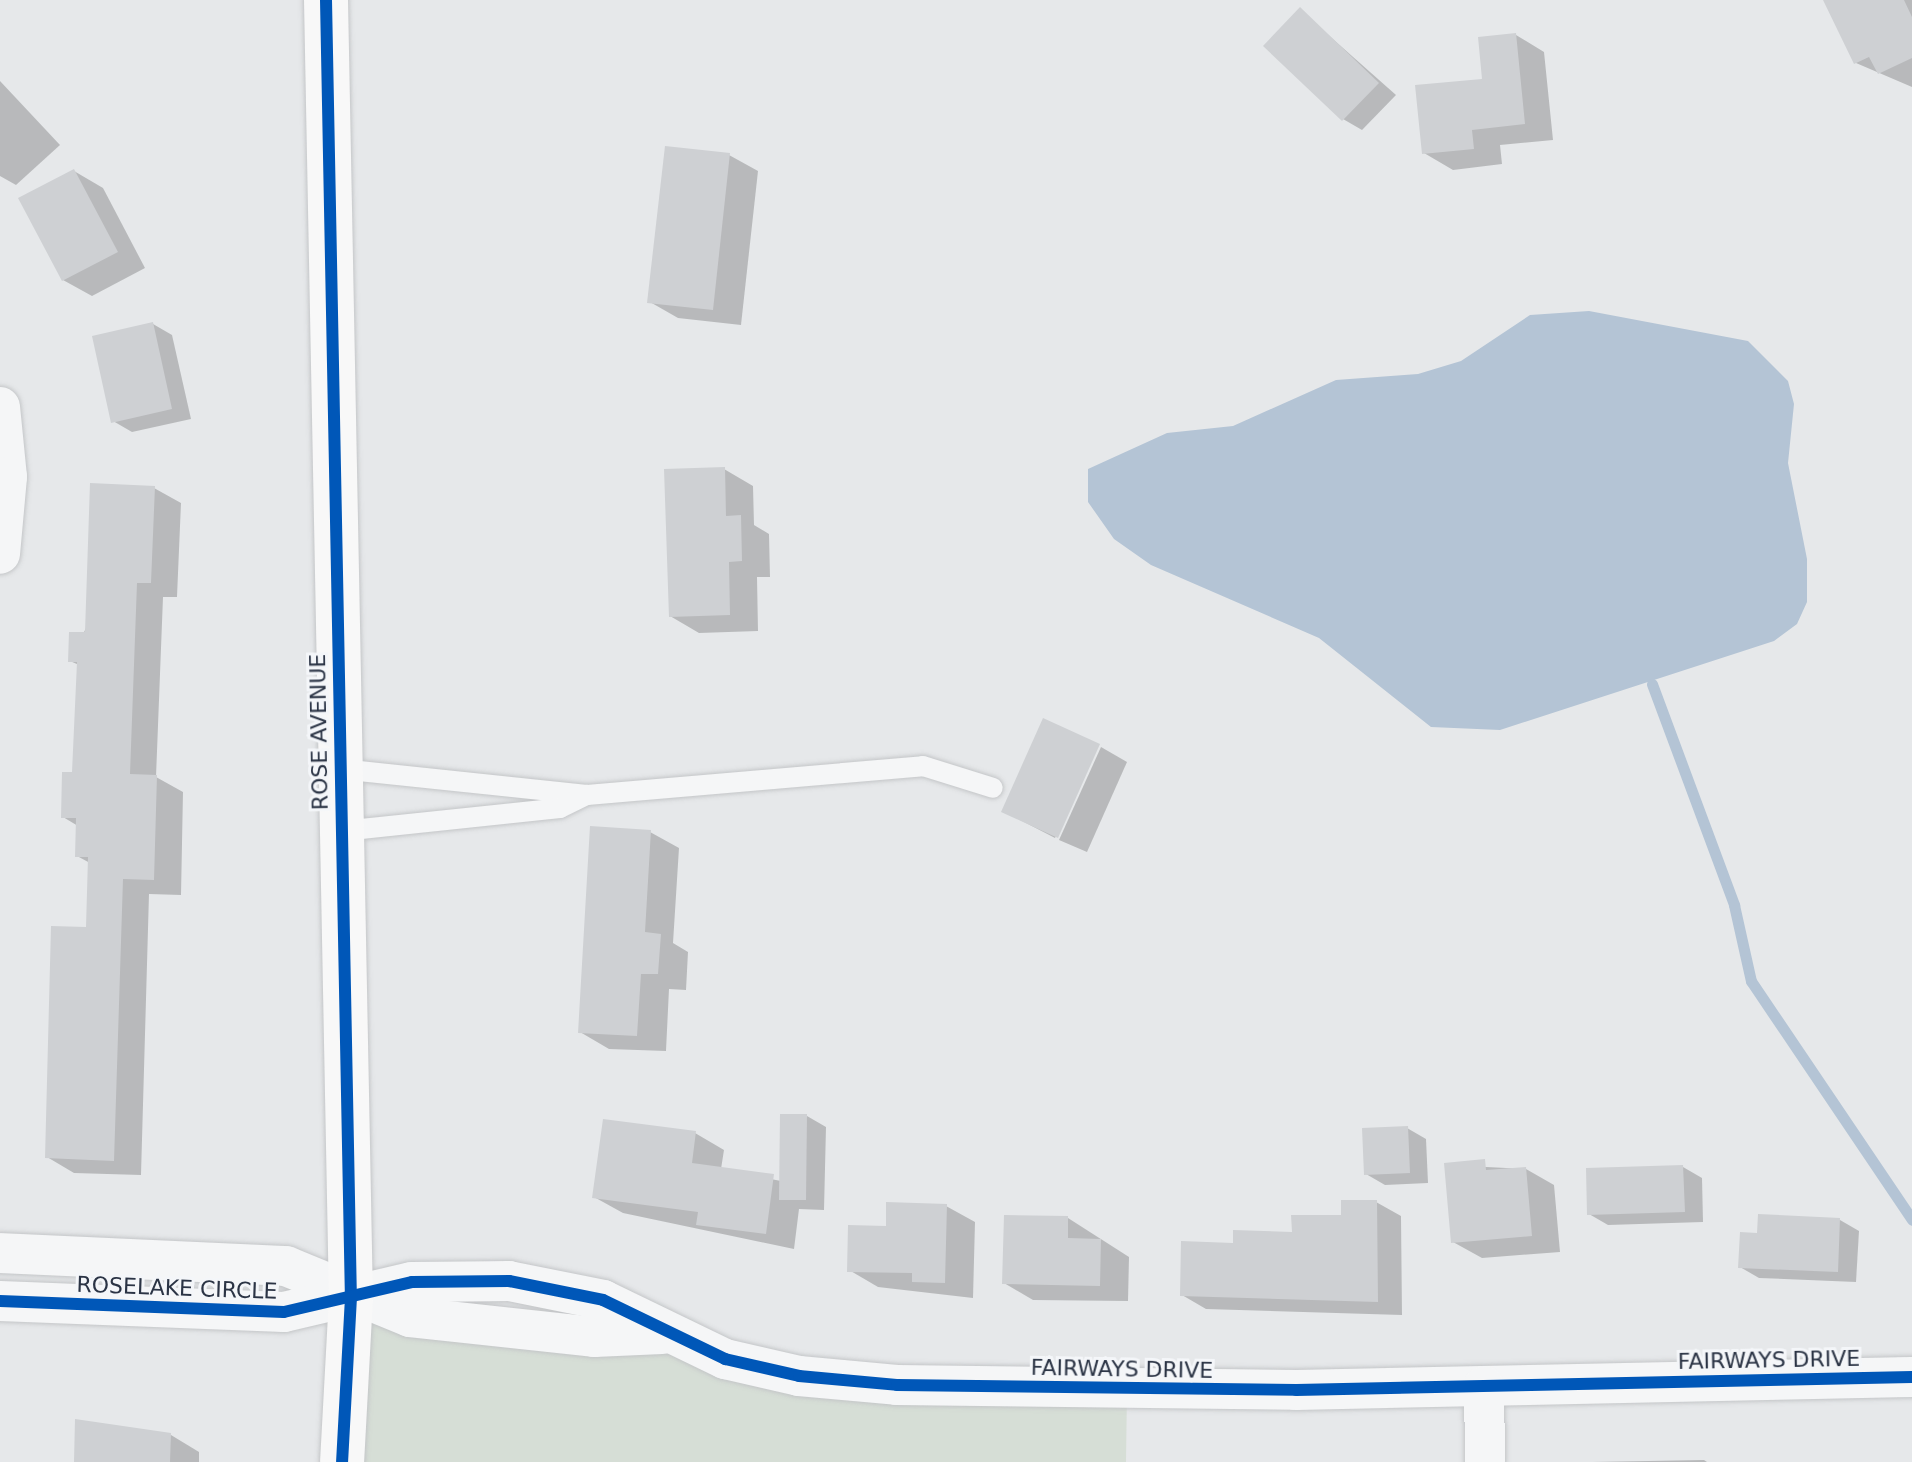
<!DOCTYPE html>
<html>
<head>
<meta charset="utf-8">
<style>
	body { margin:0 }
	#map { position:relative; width:1912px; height:1462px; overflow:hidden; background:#e6e8ea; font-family:"DejaVu Sans",sans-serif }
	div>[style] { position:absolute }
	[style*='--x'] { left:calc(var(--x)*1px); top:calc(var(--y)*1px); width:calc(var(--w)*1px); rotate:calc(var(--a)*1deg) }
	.green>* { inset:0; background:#d6ded6 }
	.water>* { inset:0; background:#b4c4d5 }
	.shadow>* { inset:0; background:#0003 }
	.stream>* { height:11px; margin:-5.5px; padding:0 5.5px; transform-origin:5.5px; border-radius:5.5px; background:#b4c4d5 }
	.building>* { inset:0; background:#ced0d3 }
	.roads { filter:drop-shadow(0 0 2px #c4c6c8) drop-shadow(0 0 2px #c4c6c8) }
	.lane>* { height:20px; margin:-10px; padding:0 10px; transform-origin:10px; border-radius:10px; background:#f5f6f7 }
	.street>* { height:40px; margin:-20px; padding:0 20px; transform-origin:20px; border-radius:20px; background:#f5f6f7 }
	.secondary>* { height:44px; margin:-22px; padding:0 22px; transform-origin:22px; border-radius:22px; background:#f8f8f8 }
	.cycleway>* { height:12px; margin:-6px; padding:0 6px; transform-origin:6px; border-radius:6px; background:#0057b8 }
	span { translate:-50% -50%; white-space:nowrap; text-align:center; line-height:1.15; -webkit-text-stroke:6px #f4f6f9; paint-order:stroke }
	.street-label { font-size:22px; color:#2b3445 }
</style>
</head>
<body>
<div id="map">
	<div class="green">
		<div style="clip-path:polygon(351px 1297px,725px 1359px,1127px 1391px,1126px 1462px,342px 1462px)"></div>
	</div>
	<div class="water">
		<div style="clip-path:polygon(1589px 311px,1748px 341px,1788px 381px,1794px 404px,1788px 463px,1807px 559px,1807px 602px,1797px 624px,1774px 641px,1500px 730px,1431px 727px,1319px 638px,1151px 565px,1114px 539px,1088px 502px,1088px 469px,1167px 433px,1233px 426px,1336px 380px,1418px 374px,1461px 361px,1530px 315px)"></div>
	</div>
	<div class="shadow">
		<div style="clip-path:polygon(1825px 0,1912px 0,1912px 87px,1856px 63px)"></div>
		<div style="clip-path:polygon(1300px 10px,1396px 95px,1362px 130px,1343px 119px)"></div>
		<div style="clip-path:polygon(1516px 35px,1544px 52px,1553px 140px,1500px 145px,1502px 164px,1453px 170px,1424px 153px)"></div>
		<div style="clip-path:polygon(0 81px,60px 145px,16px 185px,0 176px)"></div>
		<div style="clip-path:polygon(729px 155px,758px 171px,741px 325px,678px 318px,650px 302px)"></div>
		<div style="clip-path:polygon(74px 171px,103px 188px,145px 268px,92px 296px,63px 280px)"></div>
		<div style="clip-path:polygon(153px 324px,172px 335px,191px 419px,132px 432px,113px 421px)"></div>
		<div style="clip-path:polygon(724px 469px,753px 486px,754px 525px,769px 534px,770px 577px,757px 577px,758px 631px,699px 633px,670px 616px)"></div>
		<div style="clip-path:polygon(154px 488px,181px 503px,177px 597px,163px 597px,156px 777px,183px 792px,181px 895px,149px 894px,141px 1175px,74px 1173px,47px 1157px,88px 929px,90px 863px,77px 856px,78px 826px,63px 817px,74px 774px,79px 665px,70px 661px)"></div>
		<div style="clip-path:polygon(1098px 745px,1055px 838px,1003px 811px)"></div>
		<div style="clip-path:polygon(1101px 747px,1127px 762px,1087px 852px,1059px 840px)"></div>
		<div style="clip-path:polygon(650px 832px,679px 848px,673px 943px,688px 952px,686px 990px,669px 989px,666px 1051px,609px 1049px,580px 1032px)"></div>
		<div style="clip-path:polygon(807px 1116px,826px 1127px,824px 1210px,799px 1209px,794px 1249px,623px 1213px,594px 1197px,695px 1133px,724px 1150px,721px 1169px,781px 1181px)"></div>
		<div style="clip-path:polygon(1407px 1128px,1426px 1139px,1428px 1183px,1385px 1185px,1366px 1174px)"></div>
		<div style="clip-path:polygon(1447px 1165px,1526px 1169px,1554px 1185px,1560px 1252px,1482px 1258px,1453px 1242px)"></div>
		<div style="clip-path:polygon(1683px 1167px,1702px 1178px,1703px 1222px,1608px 1225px,1589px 1214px)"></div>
		<div style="clip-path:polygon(1376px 1202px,1401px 1216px,1402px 1315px,1206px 1309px,1182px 1295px,1235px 1245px,1294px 1234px)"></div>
		<div style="clip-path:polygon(946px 1206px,975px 1222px,973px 1298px,878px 1287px,849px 1270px,888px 1228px)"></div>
		<div style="clip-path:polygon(1068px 1218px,1129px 1257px,1128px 1301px,1033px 1300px,1004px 1283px)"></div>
		<div style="clip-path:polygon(1840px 1220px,1859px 1231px,1856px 1282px,1759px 1278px,1740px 1267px,1759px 1235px)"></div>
		<div style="clip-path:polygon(77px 1421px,171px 1435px,199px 1452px,199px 1462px,76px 1462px)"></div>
		<div style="clip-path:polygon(1704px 1460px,1707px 1462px,1592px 1462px)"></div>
	</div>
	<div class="stream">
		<div style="--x:1652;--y:684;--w:236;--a:69.6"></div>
		<div style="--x:1734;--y:905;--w:78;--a:77.4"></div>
		<div style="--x:1751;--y:981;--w:288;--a:56"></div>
	</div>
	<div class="building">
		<div style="clip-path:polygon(1823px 0,1904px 0,1912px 17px,1912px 58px,1878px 74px,1869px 57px,1854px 64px)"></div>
		<div style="clip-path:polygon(1300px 7px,1379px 83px,1342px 121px,1263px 46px)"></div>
		<div style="clip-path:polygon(1516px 33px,1525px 124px,1472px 130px,1474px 149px,1422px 154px,1415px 85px,1482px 79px,1478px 37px)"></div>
		<div style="clip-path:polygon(665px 146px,730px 153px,713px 310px,647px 303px)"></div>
		<div style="clip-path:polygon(74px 169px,118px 252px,62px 281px,18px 198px)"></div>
		<div style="clip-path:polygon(153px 322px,172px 409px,111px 423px,92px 336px)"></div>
		<div style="clip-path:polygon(725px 467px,726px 516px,741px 515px,742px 561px,729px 562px,730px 615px,669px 617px,664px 469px)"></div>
		<div style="clip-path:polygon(90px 483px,155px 486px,151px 583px,137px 583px,130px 774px,157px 775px,154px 880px,123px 879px,114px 1161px,45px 1158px,51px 926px,86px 927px,88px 857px,75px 857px,76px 818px,61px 818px,62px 772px,72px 772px,77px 662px,68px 662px,69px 632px,85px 632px)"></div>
		<div style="clip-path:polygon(1043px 718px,1100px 744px,1058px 838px,1001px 812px)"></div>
		<div style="clip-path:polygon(590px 826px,651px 830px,645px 932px,661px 934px,658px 974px,641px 974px,637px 1036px,578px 1033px)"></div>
		<div style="clip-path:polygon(780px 1114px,807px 1114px,806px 1200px,779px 1200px)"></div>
		<div style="clip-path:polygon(603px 1119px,696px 1131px,692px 1163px,774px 1174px,766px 1234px,696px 1225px,698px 1212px,592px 1198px)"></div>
		<div style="clip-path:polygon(1408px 1126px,1410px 1173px,1364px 1175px,1362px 1128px)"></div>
		<div style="clip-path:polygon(1485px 1159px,1486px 1170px,1526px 1167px,1532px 1236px,1451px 1243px,1444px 1163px)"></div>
		<div style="clip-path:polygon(1683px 1165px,1685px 1212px,1587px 1215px,1586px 1168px)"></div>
		<div style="clip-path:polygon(1341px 1200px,1377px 1200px,1378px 1302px,1180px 1296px,1181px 1241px,1233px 1243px,1233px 1230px,1292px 1232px,1291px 1215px,1341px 1215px)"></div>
		<div style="clip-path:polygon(886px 1202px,947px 1204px,945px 1283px,912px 1282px,912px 1273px,847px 1272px,848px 1225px,886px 1226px)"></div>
		<div style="clip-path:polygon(1758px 1214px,1840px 1218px,1838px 1272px,1738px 1268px,1740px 1232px,1757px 1233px)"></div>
		<div style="clip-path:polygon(1004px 1215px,1068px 1216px,1068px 1238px,1101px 1239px,1100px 1286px,1002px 1284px)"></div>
		<div style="clip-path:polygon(75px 1419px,171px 1433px,170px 1462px,74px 1462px)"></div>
	</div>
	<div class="roads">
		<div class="lane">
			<div style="--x:340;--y:769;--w:248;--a:6"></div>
			<div style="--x:587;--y:795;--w:337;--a:-4.9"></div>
			<div style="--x:923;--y:766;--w:73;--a:17.4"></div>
			<div style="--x:342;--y:831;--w:219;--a:-6"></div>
			<div style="--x:560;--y:808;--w:30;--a:-26"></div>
		</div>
		<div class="street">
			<div style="--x:0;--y:407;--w:70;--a:84.3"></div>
			<div style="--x:7;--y:477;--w:77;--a:95.2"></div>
			<div style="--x:0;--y:1253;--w:286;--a:2.6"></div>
			<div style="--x:286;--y:1266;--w:134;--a:22.4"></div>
			<div style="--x:410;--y:1317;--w:185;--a:6.2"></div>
			<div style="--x:594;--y:1337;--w:68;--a:-2.5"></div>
			<div style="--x:0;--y:1301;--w:284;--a:2.2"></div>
			<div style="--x:284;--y:1312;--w:131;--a:-13.2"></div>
			<div style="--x:412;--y:1282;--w:97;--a:-0.6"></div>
			<div style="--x:509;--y:1281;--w:96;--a:11.4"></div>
			<div style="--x:603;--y:1300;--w:136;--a:25.8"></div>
			<div style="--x:725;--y:1359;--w:76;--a:12.9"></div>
			<div style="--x:799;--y:1376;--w:98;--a:5.2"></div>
			<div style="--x:897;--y:1385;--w:399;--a:0.7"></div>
			<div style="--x:1296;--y:1390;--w:616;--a:-1.21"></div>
			<div style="--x:1484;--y:1386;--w:76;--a:89.2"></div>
		</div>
		<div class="secondary">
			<div style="--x:326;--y:0;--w:1297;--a:88.9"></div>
			<div style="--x:351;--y:1297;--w:165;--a:93.1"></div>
		</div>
	</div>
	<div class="cycleway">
		<div style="--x:326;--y:0;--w:1297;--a:88.9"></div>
		<div style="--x:351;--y:1297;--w:165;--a:93.1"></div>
		<div style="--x:0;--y:1301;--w:284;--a:2.2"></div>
		<div style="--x:284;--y:1312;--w:131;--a:-13.2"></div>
		<div style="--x:412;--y:1282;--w:97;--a:-0.6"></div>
		<div style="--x:509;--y:1281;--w:96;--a:11.4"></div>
		<div style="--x:603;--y:1300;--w:136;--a:25.8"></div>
		<div style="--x:725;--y:1359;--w:76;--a:12.9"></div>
		<div style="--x:799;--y:1376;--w:98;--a:5.2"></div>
		<div style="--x:897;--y:1385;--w:399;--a:0.7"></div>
		<div style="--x:1296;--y:1390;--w:616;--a:-1.21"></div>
	</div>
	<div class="street-label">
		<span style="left:319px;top:732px;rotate:-91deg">ROSE AVENUE</span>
		<span style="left:177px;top:1288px;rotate:2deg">ROSELAKE CIRCLE</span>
		<span style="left:1769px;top:1360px;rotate:-1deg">FAIRWAYS DRIVE</span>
		<span style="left:1122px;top:1369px;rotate:1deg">FAIRWAYS DRIVE</span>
	</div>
</div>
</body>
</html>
